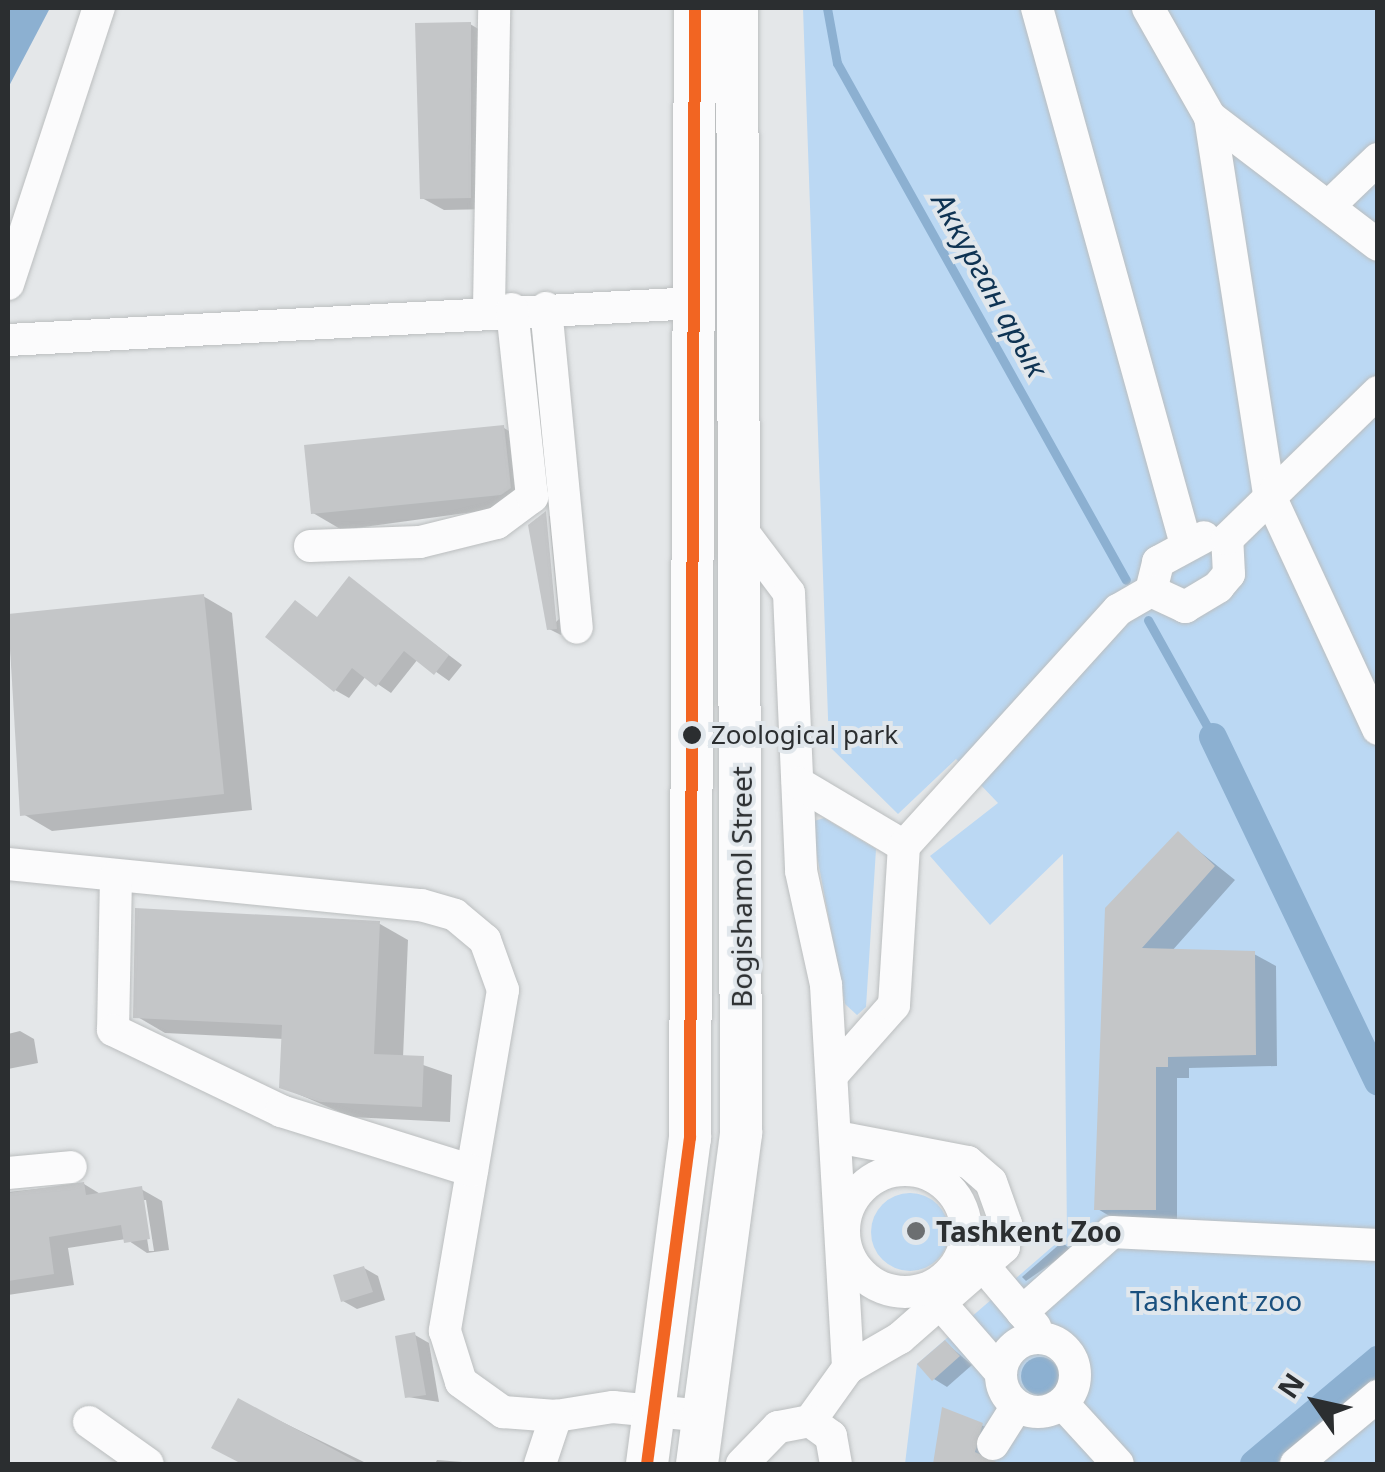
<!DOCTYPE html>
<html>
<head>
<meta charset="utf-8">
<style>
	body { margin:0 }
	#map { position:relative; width:1385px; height:1472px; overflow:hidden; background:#e4e7e9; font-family:"Noto Sans",sans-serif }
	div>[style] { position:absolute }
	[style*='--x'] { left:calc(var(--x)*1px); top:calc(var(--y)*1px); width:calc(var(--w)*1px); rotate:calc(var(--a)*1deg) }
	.green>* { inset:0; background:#bbd8f3 }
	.round { border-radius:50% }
	.water>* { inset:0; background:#8cb0d1 }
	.shadow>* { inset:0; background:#0003 }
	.stream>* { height:9px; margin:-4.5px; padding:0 4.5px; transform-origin:4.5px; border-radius:4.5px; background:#8cb0d1 }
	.canal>* { height:28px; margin:-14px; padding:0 14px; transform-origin:14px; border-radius:14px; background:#8cb0d1 }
	.building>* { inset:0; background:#c4c6c8 }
	.roads { filter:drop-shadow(0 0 2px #bbbebf) drop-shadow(0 0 2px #bbbebf) }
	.minor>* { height:32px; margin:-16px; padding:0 16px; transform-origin:16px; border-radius:16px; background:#fbfbfc }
	.minor>.ring { margin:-16px; padding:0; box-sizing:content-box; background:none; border:32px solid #fbfbfc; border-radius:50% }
	.major>* { height:42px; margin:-21px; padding:0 21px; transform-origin:21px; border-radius:21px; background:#fbfbfc }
	.bus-1>* { height:12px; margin:-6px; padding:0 6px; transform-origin:6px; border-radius:6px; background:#f26522 }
	.dots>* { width:28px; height:28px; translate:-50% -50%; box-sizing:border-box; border:5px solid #e1e7ec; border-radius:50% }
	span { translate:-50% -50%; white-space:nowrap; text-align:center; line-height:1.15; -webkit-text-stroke:8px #e1e7ec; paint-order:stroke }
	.bus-label { font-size:26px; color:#2b2e30 }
	.left { translate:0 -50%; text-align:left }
	.street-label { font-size:28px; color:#2b2e30 }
	.poi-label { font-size:28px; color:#2b2e30; font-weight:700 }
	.park-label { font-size:28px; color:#1a507e }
	.water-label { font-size:30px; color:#0e3353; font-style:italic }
	.frame { position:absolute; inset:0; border:10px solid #2b2e30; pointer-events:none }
	.north { position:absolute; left:1265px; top:1352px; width:100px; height:100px; -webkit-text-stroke:8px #e1e7ec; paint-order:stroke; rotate:304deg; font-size:28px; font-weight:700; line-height:40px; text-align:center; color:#2b2e30 }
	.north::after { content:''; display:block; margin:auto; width:35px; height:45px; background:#2b2e30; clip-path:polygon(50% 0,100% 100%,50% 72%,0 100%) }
</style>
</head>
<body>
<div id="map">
	<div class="green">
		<div style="clip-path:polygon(803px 8px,1377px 8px,1377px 1464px,905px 1464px,917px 1364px,1067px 1234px,1063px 854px,990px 925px,930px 856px,998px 803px,956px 759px,898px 814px,829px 746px)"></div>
		<div style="clip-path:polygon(824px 818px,876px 849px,866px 1007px,857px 1015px,845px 1004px,814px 840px,814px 821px)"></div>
		<div class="round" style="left:871px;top:1193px;width:78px;height:78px"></div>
	</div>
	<div class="water">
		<div style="clip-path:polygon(8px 8px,50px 8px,8px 88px)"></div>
		<div class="round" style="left:1021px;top:1357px;width:38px;height:38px"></div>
	</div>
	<div class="shadow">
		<div style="clip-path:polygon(470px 24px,492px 37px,492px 209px,444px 210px,422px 198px)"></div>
		<div style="clip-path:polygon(504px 428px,532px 444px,539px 503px,342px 530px,313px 513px)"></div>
		<div style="clip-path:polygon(549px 516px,557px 520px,561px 635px,549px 629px,559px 619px)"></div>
		<div style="clip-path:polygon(350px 580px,462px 665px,449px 681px,418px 659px,391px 693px,366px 676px,349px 698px,335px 690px,296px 603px,319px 619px)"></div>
		<div style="clip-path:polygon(203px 596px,232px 613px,252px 810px,52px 831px,23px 814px,8px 617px)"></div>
		<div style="clip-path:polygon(1179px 835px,1235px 880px,1171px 952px,1254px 954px,1276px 966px,1277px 1066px,1189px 1068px,1189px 1078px,1177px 1078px,1177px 1221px,1118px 1221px,1096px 1208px,1107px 909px)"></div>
		<div style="clip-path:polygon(380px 924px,408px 940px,403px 1058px,452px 1075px,450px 1122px,351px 1117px,282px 1087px,284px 1039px,165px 1033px,136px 1016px)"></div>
		<div style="clip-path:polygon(20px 1031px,34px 1039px,38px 1063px,8px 1069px,8px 1034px)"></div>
		<div style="clip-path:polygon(evenodd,84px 1184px,102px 1195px,141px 1189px,162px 1201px,169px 1250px,147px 1253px,126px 1239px,68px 1248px,74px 1285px,8px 1295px,8px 1192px,84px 1184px,141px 1200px,146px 1200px,154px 1251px,149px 1251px,141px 1200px)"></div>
		<div style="clip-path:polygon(1062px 1242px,1071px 1250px,1026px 1281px,1022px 1277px)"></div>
		<div style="clip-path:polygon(364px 1268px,378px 1276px,385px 1300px,357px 1309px,343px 1301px)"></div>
		<div style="clip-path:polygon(415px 1335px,429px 1343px,439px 1402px,408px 1397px)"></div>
		<div style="clip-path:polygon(946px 1343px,972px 1365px,947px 1387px,934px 1379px)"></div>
		<div style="clip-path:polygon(239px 1401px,368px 1464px,244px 1464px,215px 1447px)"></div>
		<div style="clip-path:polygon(944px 1410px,988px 1428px,978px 1449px,987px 1464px,1027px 1464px,935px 1464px)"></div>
		<div style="clip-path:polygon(437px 1460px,488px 1464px,489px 1464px,435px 1464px)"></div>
	</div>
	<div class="stream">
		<div style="--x:827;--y:8;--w:56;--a:79.7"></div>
		<div style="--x:837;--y:63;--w:592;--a:60.8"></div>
		<div style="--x:1148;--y:620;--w:134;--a:60.9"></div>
	</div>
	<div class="canal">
		<div style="--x:1213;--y:737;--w:382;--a:64.4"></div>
		<div style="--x:1254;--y:1464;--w:162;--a:-40"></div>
	</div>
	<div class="building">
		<div style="clip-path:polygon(471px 22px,471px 198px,420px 199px,415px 23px)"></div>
		<div style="clip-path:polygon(504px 425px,511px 488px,501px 495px,311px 514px,304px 445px)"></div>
		<div style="clip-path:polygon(546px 511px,557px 629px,547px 630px,528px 525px)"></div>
		<div style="clip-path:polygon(349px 576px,449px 655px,434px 675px,404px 651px,376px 687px,352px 668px,334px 692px,265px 637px,295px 600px,317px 617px)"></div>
		<div style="clip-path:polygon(204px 594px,224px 794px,20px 816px,8px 614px)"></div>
		<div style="clip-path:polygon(1178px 831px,1215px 866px,1142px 948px,1255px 951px,1256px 1055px,1168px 1057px,1168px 1067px,1156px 1067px,1156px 1210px,1094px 1210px,1105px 908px)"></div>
		<div style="clip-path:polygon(135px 908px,380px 921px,374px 1054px,424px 1056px,422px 1107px,320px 1102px,279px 1088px,282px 1025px,133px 1018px)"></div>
		<div style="clip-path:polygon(84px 1182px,86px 1195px,142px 1186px,150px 1239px,124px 1243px,121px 1225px,49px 1237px,54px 1274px,8px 1281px,8px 1193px)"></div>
		<div style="clip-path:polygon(364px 1266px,373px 1292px,341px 1302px,333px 1275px)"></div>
		<div style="clip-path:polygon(415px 1332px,426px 1395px,405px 1398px,395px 1336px)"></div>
		<div style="clip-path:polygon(945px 1340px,960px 1356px,932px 1381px,917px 1364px)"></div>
		<div style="clip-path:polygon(238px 1398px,361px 1464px,242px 1464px,211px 1448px)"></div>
		<div style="clip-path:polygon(942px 1407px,983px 1423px,975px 1452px,1001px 1464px,933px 1464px)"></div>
	</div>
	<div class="roads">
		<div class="minor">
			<div style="--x:1037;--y:8;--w:553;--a:74.48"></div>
			<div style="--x:1148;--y:8;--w:125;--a:60.4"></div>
			<div style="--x:1210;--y:117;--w:211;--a:37.3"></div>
			<div style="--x:1210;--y:117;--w:382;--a:81.1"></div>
			<div style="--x:1269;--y:494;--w:259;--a:65.1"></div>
			<div style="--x:1331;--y:204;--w:65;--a:-43.8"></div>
			<div style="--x:8;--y:284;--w:291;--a:-71.8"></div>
			<div style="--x:489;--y:308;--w:300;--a:-89"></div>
			<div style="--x:546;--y:308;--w:321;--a:84.5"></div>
			<div style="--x:8;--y:340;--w:688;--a:-3.08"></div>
			<div style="--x:740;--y:528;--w:81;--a:53"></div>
			<div style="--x:789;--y:593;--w:278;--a:87.5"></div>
			<div style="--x:801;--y:871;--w:117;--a:77.6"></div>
			<div style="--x:826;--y:985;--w:384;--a:86.7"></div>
			<div style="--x:848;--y:1368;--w:65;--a:125.6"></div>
			<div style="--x:810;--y:1421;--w:33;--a:169"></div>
			<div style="--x:778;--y:1427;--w:52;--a:134.2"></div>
			<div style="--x:310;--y:546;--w:110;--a:-2.1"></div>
			<div style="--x:420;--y:542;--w:79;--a:-13.9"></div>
			<div style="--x:497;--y:523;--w:44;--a:-36.6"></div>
			<div style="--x:532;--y:497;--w:189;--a:-96.1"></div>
			<div style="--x:1151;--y:591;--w:30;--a:-76"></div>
			<div style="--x:1158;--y:562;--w:52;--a:-28.5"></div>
			<div style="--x:798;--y:783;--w:123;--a:30.7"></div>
			<div style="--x:8;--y:864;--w:415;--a:5.7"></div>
			<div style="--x:421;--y:905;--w:35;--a:16"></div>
			<div style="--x:455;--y:915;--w:39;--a:40"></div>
			<div style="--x:485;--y:940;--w:53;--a:70.2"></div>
			<div style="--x:503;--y:990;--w:346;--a:99.7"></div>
			<div style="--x:445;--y:1331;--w:53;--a:72.6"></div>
			<div style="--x:461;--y:1382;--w:52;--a:35.5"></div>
			<div style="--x:503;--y:1412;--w:53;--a:4.3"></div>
			<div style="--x:116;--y:876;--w:154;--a:91.1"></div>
			<div style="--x:113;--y:1030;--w:187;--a:25.7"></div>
			<div style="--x:281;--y:1111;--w:200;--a:17.4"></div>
			<div style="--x:833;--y:1074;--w:92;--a:-48.5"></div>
			<div style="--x:894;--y:1005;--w:159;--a:-86.4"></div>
			<div style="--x:904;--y:846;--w:319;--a:-47.8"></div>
			<div style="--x:1118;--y:610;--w:38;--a:-30"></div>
			<div style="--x:1151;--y:591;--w:38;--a:25"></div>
			<div style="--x:1185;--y:607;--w:39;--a:-31"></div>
			<div style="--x:1218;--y:587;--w:17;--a:-50"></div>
			<div style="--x:1229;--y:574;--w:35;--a:-93"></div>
			<div style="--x:1227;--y:539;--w:211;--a:-44.2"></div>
			<div style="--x:837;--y:1137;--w:133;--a:10.8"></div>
			<div style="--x:968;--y:1162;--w:30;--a:41"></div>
			<div style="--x:991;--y:1182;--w:45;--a:70.3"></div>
			<div style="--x:1006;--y:1224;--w:23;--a:95"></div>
			<div style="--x:1004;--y:1247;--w:138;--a:138.8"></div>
			<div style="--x:900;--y:1338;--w:60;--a:150"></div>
			<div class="ring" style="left:844px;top:1170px;width:90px;height:90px"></div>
			<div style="--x:8;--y:1173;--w:63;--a:-5.4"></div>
			<div style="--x:970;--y:1250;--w:101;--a:49.8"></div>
			<div style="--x:944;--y:1285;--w:18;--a:103"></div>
			<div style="--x:940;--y:1303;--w:93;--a:48.9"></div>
			<div style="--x:1022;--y:1312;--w:120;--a:-41.6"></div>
			<div style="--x:1112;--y:1232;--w:266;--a:2.8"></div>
			<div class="ring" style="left:1001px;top:1338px;width:42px;height:42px"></div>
			<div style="--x:1063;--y:1404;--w:81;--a:47.5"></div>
			<div style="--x:810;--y:1421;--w:26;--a:36"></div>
			<div style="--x:831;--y:1436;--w:28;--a:80"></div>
			<div style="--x:89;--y:1422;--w:72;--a:35.4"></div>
			<div style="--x:993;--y:1444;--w:45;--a:-57.7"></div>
			<div style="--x:540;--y:1464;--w:51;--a:-71.6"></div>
			<div style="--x:556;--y:1416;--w:58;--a:-9"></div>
			<div style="--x:613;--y:1407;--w:91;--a:5.6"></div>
			<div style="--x:1296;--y:1464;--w:107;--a:-39.7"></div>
		</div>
		<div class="major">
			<div style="--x:647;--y:1464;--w:329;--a:-82.5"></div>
			<div style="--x:690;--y:1138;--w:1130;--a:-89.75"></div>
			<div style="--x:697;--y:1464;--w:334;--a:-82.4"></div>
			<div style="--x:741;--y:1133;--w:1125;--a:-90.2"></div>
		</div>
	</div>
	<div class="bus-1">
		<div style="--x:647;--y:1464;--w:329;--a:-82.5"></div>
		<div style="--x:690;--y:1138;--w:1130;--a:-89.75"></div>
	</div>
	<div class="dots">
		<div style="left:692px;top:735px;background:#2b2e30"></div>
		<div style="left:916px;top:1231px;background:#6c6f71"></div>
	</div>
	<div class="bus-label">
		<span class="left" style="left:711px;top:735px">Zoological park</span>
	</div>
	<div class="street-label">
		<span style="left:741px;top:887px;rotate:-90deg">Bogishamol Street</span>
	</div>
	<div class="poi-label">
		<span class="left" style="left:936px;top:1231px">Tashkent Zoo</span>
	</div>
	<div class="park-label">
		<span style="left:1216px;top:1300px">Tashkent zoo</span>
	</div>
	<div class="water-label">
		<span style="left:990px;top:285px;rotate:61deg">Аккурган арык</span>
	</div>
	<div class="frame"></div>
	<div class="north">N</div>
</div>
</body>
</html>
